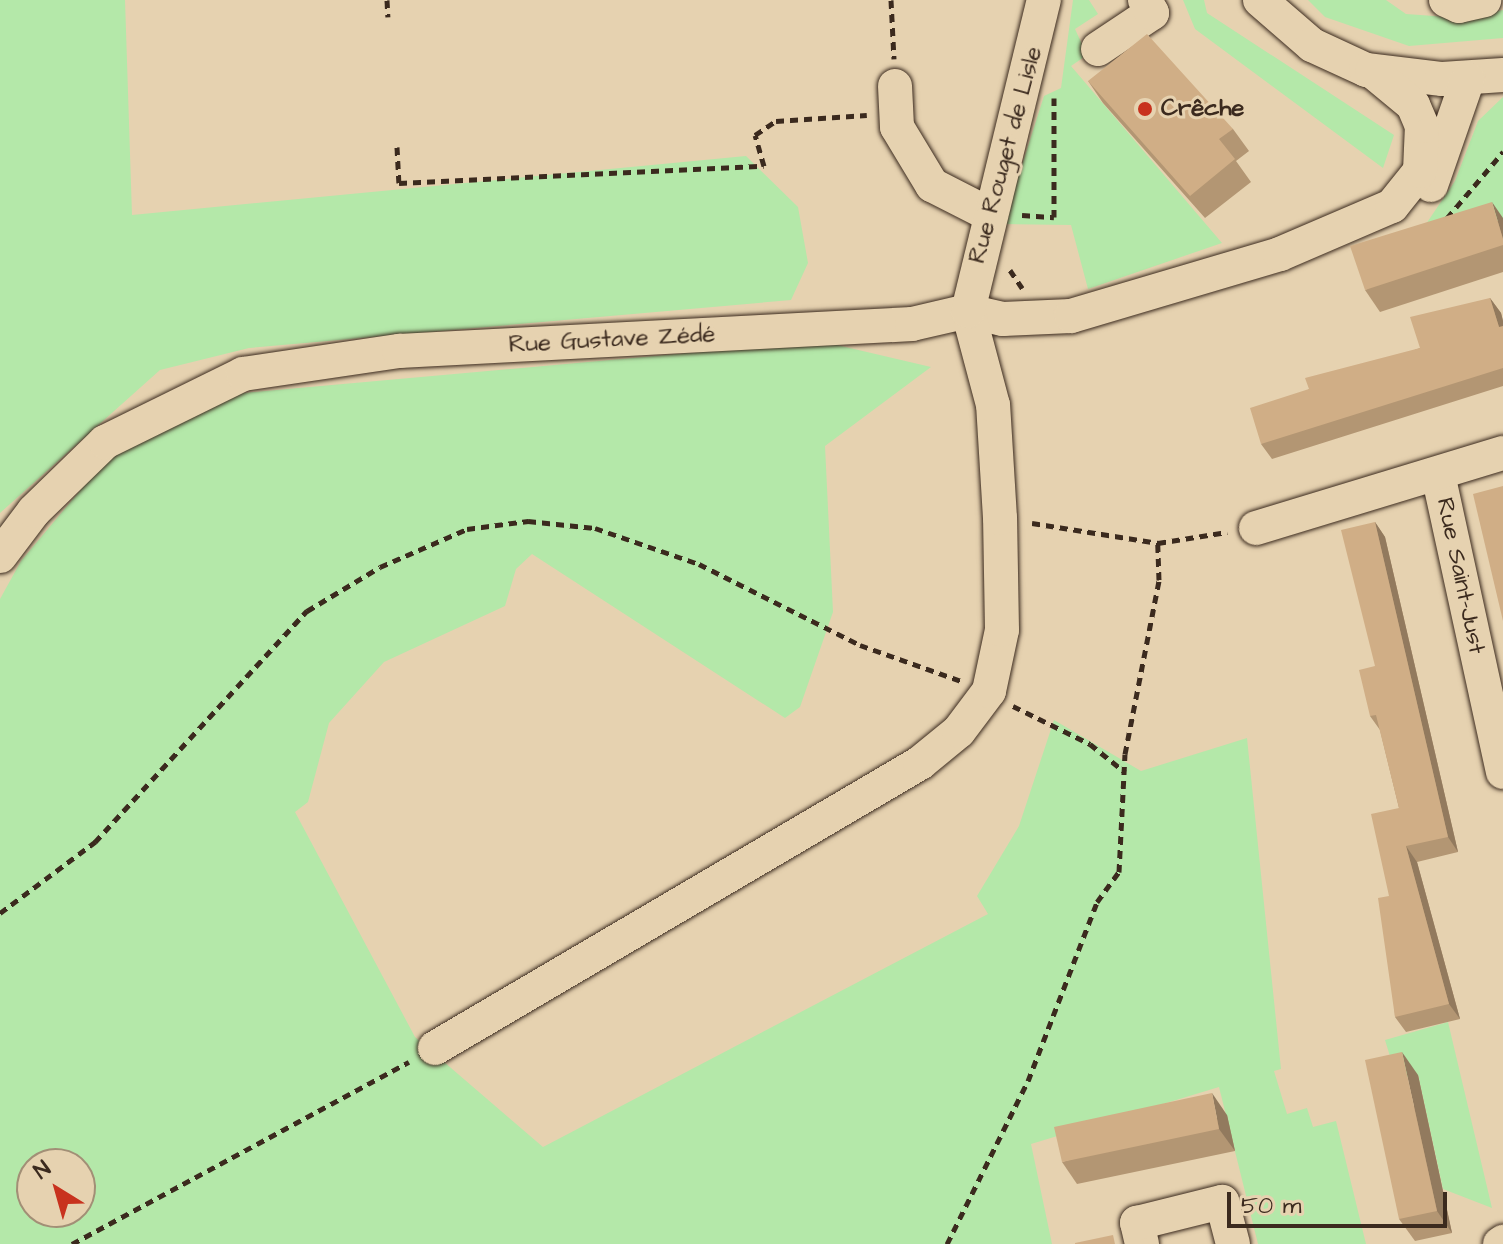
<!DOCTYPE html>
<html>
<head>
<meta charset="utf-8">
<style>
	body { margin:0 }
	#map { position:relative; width:1503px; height:1244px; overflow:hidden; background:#e6d2b0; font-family:"Architects Daughter",sans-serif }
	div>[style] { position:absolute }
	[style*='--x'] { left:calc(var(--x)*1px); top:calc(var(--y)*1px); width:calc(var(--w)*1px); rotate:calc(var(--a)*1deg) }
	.green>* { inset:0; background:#b4e8a9 }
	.path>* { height:5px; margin-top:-2.5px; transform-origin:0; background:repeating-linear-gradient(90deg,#3b2a1e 0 8px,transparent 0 14px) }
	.roads { filter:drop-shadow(0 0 2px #3b2a1e) drop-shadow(0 0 2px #3b2a1e) }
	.minor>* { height:34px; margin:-17px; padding:0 17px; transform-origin:17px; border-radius:17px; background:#e6d2b0 }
	.wall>* { inset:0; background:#b39673 }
	.shaded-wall>* { inset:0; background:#927a5e }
	.building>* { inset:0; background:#d0ae86 }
	.dots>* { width:22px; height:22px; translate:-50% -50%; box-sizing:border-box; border:4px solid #e6d2b0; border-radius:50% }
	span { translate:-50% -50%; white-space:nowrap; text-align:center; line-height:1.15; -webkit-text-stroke:6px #e6d2b0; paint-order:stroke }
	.poi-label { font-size:24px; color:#3b2a1e; font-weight:700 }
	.left { translate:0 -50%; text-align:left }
	.street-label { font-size:24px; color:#3b2a1e }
	.north { position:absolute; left:16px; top:1148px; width:80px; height:80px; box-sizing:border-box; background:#e6d2b0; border:2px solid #a28f76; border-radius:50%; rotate:323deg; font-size:22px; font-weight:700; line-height:32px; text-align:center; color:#3b2a1e }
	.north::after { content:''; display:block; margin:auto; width:28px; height:36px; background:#c8321e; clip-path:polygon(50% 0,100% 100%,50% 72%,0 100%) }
	.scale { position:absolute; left:1227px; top:1192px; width:220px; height:36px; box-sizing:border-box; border:4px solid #3b2a1e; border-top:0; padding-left:10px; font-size:24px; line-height:28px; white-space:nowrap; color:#3b2a1e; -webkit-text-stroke:6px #e6d2b0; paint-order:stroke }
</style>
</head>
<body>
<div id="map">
	<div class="green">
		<div style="clip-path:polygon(0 0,125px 0,132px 215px,746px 156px,798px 207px,808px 263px,791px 300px,249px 348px,160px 370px,0 513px)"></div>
		<div style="clip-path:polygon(1073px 0,1089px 0,1098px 14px,1075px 29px,1087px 55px,1071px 66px,1222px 243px,1088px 289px,1071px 225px,1003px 224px,1044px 96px,1061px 88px)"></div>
		<div style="clip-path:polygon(1183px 0,1204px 0,1207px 13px,1394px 135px,1383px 168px,1195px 29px)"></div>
		<div style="clip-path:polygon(1308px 0,1386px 0,1406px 14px,1462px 18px,1503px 10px,1503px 38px,1409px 46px,1325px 17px)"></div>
		<div style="clip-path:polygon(1503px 97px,1503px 223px,1426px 224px,1455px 181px,1478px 121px)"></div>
		<div style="clip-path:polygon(evenodd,820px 341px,931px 367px,825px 446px,833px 612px,800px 707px,785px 718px,532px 554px,516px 569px,505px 606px,384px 662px,329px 723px,308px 802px,295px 812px,415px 1037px,543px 1147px,988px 914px,977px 896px,1019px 826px,1054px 720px,1141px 771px,1247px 738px,1281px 1069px,1274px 1071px,1287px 1114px,1307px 1108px,1313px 1127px,1336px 1121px,1366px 1244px,1258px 1244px,1219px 1087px,1031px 1144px,1052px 1244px,0 1244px,0 599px,21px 561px,109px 456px,221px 395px,820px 341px,32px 1164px,80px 1164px,80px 1212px,32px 1212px,32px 1164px)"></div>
		<div style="clip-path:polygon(1448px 1022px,1492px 1208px,1443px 1189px,1418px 1075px,1397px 1079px,1385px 1040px)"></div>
	</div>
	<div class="path">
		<div style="--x:387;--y:0;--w:17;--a:87"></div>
		<div style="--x:891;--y:0;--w:59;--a:87.1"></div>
		<div style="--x:397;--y:147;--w:36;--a:87"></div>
		<div style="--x:399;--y:183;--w:365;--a:-2.7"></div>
		<div style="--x:764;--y:166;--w:32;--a:-106"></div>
		<div style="--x:755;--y:135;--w:25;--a:-34"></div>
		<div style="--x:776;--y:121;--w:91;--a:-3.8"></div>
		<div style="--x:1022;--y:215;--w:32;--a:4"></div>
		<div style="--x:1054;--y:217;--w:119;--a:-90"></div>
		<div style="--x:1447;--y:218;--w:87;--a:-49.7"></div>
		<div style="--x:1010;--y:270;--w:22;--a:56"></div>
		<div style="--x:1032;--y:523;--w:128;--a:9"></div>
		<div style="--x:1158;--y:543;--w:70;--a:-9.1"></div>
		<div style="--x:1013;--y:706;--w:86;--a:26.3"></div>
		<div style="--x:1090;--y:744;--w:45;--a:38.7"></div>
		<div style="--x:0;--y:913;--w:119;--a:-36.8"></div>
		<div style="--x:95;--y:842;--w:314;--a:-47.5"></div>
		<div style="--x:307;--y:611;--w:85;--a:-31.1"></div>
		<div style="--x:380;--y:567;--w:95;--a:-23.6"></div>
		<div style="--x:467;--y:529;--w:62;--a:-7.5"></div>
		<div style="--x:528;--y:521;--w:67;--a:6"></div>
		<div style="--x:595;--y:528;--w:110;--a:19.1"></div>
		<div style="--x:699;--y:564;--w:180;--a:26.7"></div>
		<div style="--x:860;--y:645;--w:107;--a:19.6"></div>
		<div style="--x:72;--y:1244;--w:383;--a:-28.4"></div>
		<div style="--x:947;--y:1244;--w:182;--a:-63.6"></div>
		<div style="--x:1028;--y:1081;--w:192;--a:-68.9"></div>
		<div style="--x:1097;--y:902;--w:37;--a:-54"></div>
		<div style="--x:1119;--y:872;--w:118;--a:-87.1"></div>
		<div style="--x:1125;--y:754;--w:177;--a:-78.9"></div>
		<div style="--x:1159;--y:580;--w:37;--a:-92"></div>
	</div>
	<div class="roads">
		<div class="minor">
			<div style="--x:1260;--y:0;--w:69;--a:40.9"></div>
			<div style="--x:1312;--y:45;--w:60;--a:24.8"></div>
			<div style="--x:1366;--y:70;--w:77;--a:6.8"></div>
			<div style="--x:1442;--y:79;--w:61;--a:-3.8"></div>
			<div style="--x:1446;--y:0;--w:14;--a:25"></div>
			<div style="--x:1459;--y:6;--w:26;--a:-13"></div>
			<div style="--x:1098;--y:49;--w:65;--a:-33.7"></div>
			<div style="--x:1152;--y:13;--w:15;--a:-118"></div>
			<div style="--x:895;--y:86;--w:41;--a:87.2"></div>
			<div style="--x:897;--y:127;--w:68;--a:58.9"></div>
			<div style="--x:932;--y:185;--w:64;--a:27"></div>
			<div style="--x:1431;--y:185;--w:112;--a:-70.8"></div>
			<div style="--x:1438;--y:474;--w:305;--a:77.7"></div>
			<div style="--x:1256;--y:528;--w:258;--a:-16.9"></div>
			<div style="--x:0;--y:556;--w:56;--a:-52.9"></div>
			<div style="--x:34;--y:511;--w:99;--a:-44.2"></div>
			<div style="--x:105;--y:442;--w:154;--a:-26.2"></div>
			<div style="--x:243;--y:374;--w:158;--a:-8.4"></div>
			<div style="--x:399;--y:351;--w:514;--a:-3.01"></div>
			<div style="--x:912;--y:324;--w:57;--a:-13.1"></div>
			<div style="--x:968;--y:311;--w:36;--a:13"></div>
			<div style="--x:1003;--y:319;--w:68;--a:-2.5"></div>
			<div style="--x:1071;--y:316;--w:218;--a:-16.5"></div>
			<div style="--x:1280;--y:254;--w:122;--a:-23.2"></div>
			<div style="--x:1392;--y:206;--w:45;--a:-51.3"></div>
			<div style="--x:1420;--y:171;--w:45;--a:-87.5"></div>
			<div style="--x:1422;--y:126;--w:23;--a:-113"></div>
			<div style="--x:1413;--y:105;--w:53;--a:-140.3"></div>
			<div style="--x:435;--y:1048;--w:563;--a:-30.44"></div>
			<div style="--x:920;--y:763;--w:50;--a:-39.4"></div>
			<div style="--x:959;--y:731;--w:50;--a:-53.1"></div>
			<div style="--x:989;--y:691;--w:62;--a:-78"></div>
			<div style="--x:1002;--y:630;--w:112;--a:-91"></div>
			<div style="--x:1000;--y:518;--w:113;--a:-93.5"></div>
			<div style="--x:993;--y:405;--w:97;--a:-104.9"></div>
			<div style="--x:968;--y:311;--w:320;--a:-76.3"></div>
			<div style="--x:1142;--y:1244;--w:22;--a:-103"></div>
			<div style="--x:1137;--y:1223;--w:88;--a:-13.9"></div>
			<div style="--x:1222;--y:1202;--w:43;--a:75.3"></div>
			<div style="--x:1500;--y:1244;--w:4;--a:-34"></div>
		</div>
	</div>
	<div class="wall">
		<div style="clip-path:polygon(1088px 81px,1233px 129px,1249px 151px,1236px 161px,1251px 182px,1205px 218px,1103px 103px)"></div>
		<div style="clip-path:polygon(1503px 218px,1503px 272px,1380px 312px,1365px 290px)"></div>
		<div style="clip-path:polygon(1490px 298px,1501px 313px,1503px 321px,1503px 386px,1272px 459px,1261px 444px,1309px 389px,1420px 348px)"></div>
		<div style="clip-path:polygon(1375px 522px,1385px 537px,1458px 852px,1417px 862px,1460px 1019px,1406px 1032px,1395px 1017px,1389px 896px,1399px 808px,1380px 730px,1370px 716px,1375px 666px)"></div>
		<div style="clip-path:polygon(1418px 1075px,1452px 1233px,1415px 1241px,1399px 1219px)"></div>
		<div style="clip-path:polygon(1227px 1115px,1235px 1151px,1077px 1184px,1062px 1162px)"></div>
	</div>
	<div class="shaded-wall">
		<div style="clip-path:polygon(1492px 202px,1503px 218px,1503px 239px)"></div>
		<div style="clip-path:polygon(1490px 298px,1501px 313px,1503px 321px,1503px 333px,1499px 327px)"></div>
		<div style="clip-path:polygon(1375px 522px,1385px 537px,1458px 852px,1448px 837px)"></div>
		<div style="clip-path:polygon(1406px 846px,1417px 862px,1460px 1019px,1449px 1004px)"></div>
		<div style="clip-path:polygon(1402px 1052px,1418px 1075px,1452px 1233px,1437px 1211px)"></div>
		<div style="clip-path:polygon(1212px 1093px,1227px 1115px,1235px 1151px,1219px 1129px)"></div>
	</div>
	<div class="building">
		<div style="clip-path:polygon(1147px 34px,1233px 129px,1219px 139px,1235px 159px,1190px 196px,1088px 81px)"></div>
		<div style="clip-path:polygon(1492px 202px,1503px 239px,1503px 245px,1365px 290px,1350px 246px)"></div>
		<div style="clip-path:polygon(1490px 298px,1499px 327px,1503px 326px,1503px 368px,1261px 444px,1250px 408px,1309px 389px,1305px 378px,1420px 348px,1410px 317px)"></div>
		<div style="clip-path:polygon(1503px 486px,1503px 621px,1473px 494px)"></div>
		<div style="clip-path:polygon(1375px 522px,1448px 837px,1406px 846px,1449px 1004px,1395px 1017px,1378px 898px,1389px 896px,1371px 814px,1399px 808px,1376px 715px,1370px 716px,1359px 670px,1375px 666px,1341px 530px)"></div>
		<div style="clip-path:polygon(1402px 1052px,1437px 1211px,1399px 1219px,1365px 1060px)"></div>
		<div style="clip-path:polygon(1212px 1093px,1219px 1129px,1062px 1162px,1054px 1127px)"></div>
		<div style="clip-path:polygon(1113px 1235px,1115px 1244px,1075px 1244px,1075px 1243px)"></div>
	</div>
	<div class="dots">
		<div style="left:1145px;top:109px;background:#c8321e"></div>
	</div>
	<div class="poi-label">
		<span class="left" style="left:1161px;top:109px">Crêche</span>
	</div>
	<div class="street-label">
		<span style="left:1006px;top:155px;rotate:-75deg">Rue Rouget de Lisle</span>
		<span style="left:612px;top:340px;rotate:-3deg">Rue Gustave Zédé</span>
		<span style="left:1460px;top:576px;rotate:78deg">Rue Saint-Just</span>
	</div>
	<div class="north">N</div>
	<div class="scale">50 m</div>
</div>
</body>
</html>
